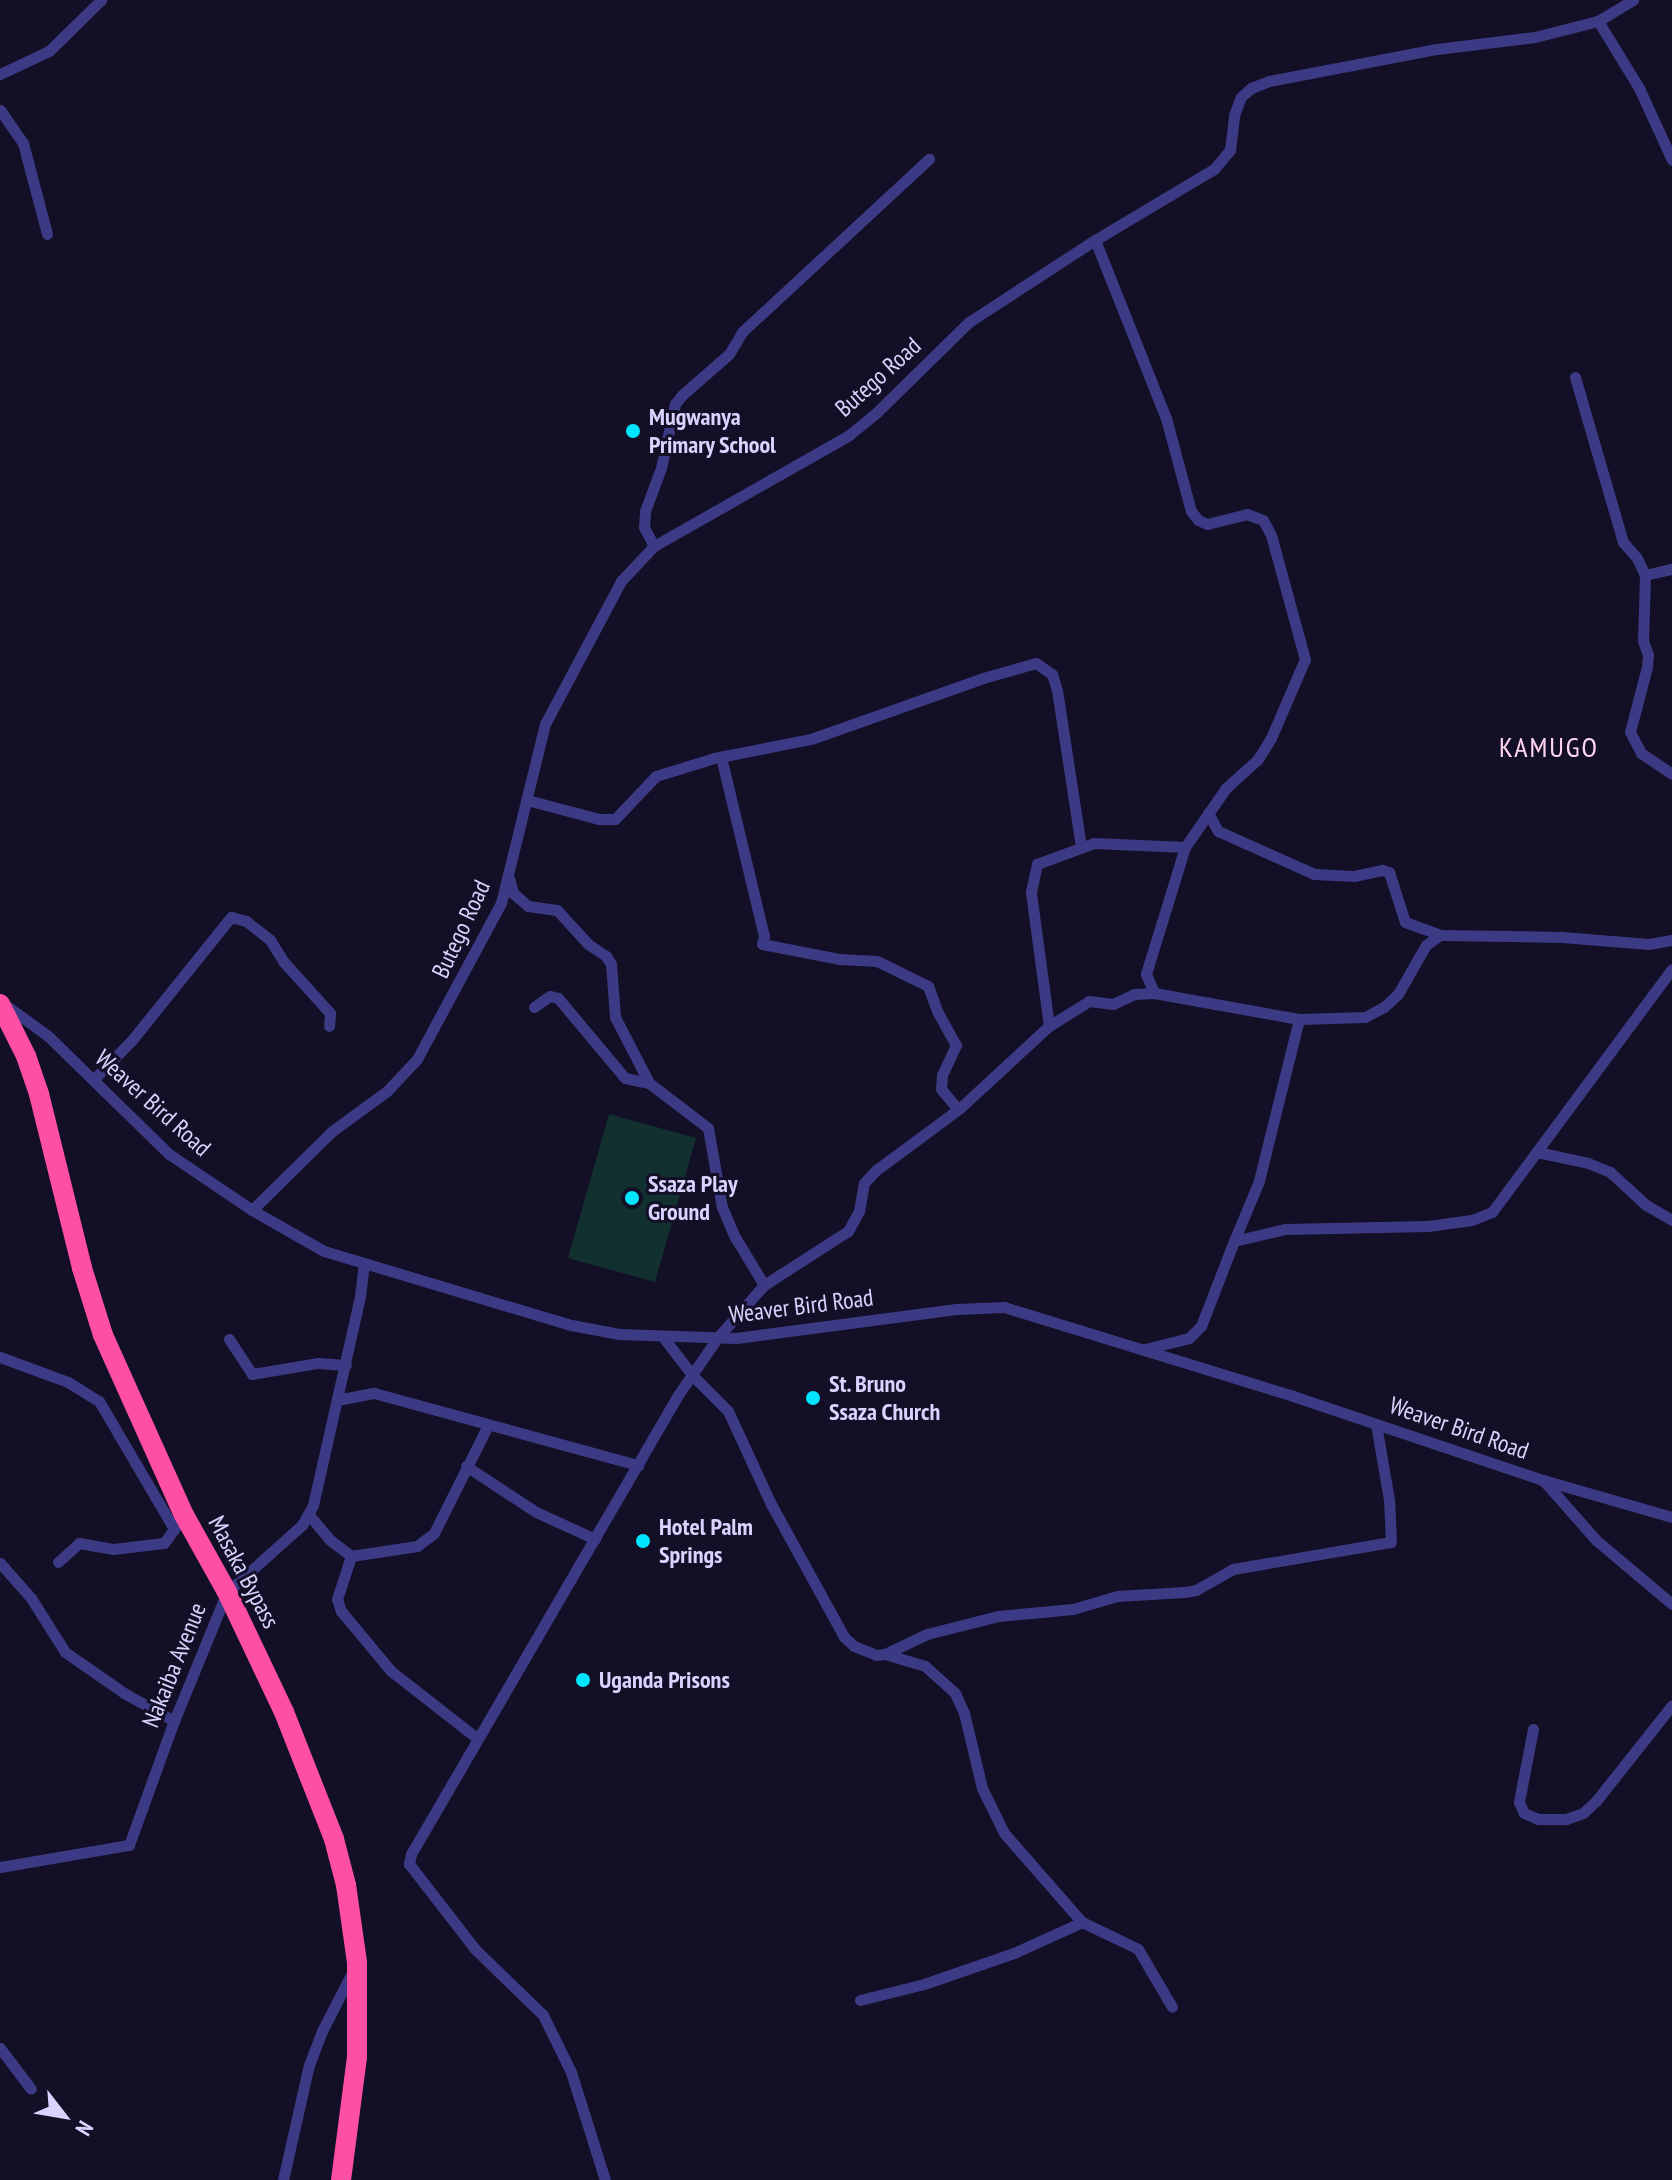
<!DOCTYPE html>
<html>
<head>
<meta charset="utf-8">
<style>
	body { margin:0 }
	#map { position:relative; width:1672px; height:2180px; overflow:hidden; background:#130f26; font-family:"PT Sans Narrow",sans-serif }
	div>[style] { position:absolute }
	[style*='--x'] { left:calc(var(--x)*1px); top:calc(var(--y)*1px); width:calc(var(--w)*1px); rotate:calc(var(--a)*1deg) }
	.green>* { inset:0; background:#12302f }
	.street>* { height:11px; margin:-5.5px; padding:0 5.5px; transform-origin:5.5px; border-radius:5.5px; background:#3d3a85 }
	.highway>* { height:20px; margin:-10px; padding:0 10px; transform-origin:10px; border-radius:10px; background:#ff4fa3 }
	.dots>* { width:22px; height:22px; translate:-50% -50%; box-sizing:border-box; border:4px solid #130f26; border-radius:50% }
	span { translate:-50% -50%; white-space:nowrap; text-align:center; line-height:1.15; -webkit-text-stroke:6px #130f26; paint-order:stroke }
	.street-label { font-size:24px; color:#d9d4ff }
	.poi-label { font-size:24px; color:#d9d4ff; font-weight:700 }
	.left { translate:0 -50%; text-align:left }
	.quarter-label { font-size:28px; color:#ffd6f0; letter-spacing:2px }
	.north { position:absolute; left:24px; top:2076px; width:80px; height:80px; -webkit-text-stroke:6px #130f26; paint-order:stroke; rotate:121deg; font-size:22px; font-weight:700; line-height:32px; text-align:center; color:#d9d4ff }
	.north::after { content:''; display:block; margin:auto; width:28px; height:36px; background:#d9d4ff; clip-path:polygon(50% 0,100% 100%,50% 72%,0 100%) }
</style>
</head>
<body>
<div id="map">
	<div class="green">
		<div style="clip-path:polygon(609px 1114px,696px 1138px,655px 1282px,568px 1258px)"></div>
	</div>
	<div class="street">
		<div style="--x:1598;--y:21;--w:79;--a:58.5"></div>
		<div style="--x:1639;--y:88;--w:79;--a:65.4"></div>
		<div style="--x:0;--y:74;--w:54;--a:-25.1"></div>
		<div style="--x:49;--y:51;--w:73;--a:-44.4"></div>
		<div style="--x:0;--y:110;--w:40;--a:55.1"></div>
		<div style="--x:23;--y:143;--w:94;--a:75.2"></div>
		<div style="--x:1095;--y:240;--w:192;--a:68.3"></div>
		<div style="--x:1166;--y:418;--w:96;--a:75"></div>
		<div style="--x:1191;--y:511;--w:11;--a:52"></div>
		<div style="--x:1198;--y:520;--w:10;--a:24"></div>
		<div style="--x:1207;--y:524;--w:41;--a:-14"></div>
		<div style="--x:1247;--y:514;--w:17;--a:21"></div>
		<div style="--x:1263;--y:520;--w:17;--a:62"></div>
		<div style="--x:1271;--y:535;--w:129;--a:74.7"></div>
		<div style="--x:1305;--y:659;--w:86;--a:113.3"></div>
		<div style="--x:1271;--y:738;--w:26;--a:122"></div>
		<div style="--x:1257;--y:760;--w:42;--a:137.9"></div>
		<div style="--x:1226;--y:788;--w:72;--a:124.8"></div>
		<div style="--x:1185;--y:847;--w:133;--a:107.1"></div>
		<div style="--x:1146;--y:974;--w:21;--a:67"></div>
		<div style="--x:1575;--y:377;--w:172;--a:73.8"></div>
		<div style="--x:1623;--y:542;--w:21;--a:49"></div>
		<div style="--x:1637;--y:558;--w:19;--a:65"></div>
		<div style="--x:1645;--y:575;--w:66;--a:91.7"></div>
		<div style="--x:1643;--y:641;--w:15;--a:70"></div>
		<div style="--x:1648;--y:655;--w:12;--a:95"></div>
		<div style="--x:1647;--y:667;--w:67;--a:104.7"></div>
		<div style="--x:1630;--y:732;--w:24;--a:62"></div>
		<div style="--x:1641;--y:753;--w:37;--a:34"></div>
		<div style="--x:654;--y:546;--w:21;--a:-118"></div>
		<div style="--x:644;--y:527;--w:16;--a:-86"></div>
		<div style="--x:645;--y:511;--w:46;--a:-69.6"></div>
		<div style="--x:661;--y:468;--w:66;--a:-77.7"></div>
		<div style="--x:675;--y:404;--w:11;--a:-52"></div>
		<div style="--x:682;--y:395;--w:62;--a:-41.1"></div>
		<div style="--x:729;--y:354;--w:26;--a:-59"></div>
		<div style="--x:742;--y:332;--w:255;--a:-42.8"></div>
		<div style="--x:1645;--y:575;--w:28;--a:-13"></div>
		<div style="--x:721;--y:757;--w:184;--a:76.5"></div>
		<div style="--x:764;--y:936;--w:8;--a:104"></div>
		<div style="--x:762;--y:944;--w:78;--a:11"></div>
		<div style="--x:839;--y:959;--w:38;--a:3"></div>
		<div style="--x:877;--y:961;--w:57;--a:26.1"></div>
		<div style="--x:928;--y:986;--w:27;--a:70"></div>
		<div style="--x:937;--y:1011;--w:39;--a:61"></div>
		<div style="--x:956;--y:1045;--w:33;--a:115"></div>
		<div style="--x:942;--y:1075;--w:14;--a:94"></div>
		<div style="--x:941;--y:1089;--w:26;--a:50"></div>
		<div style="--x:527;--y:800;--w:74;--a:14.8"></div>
		<div style="--x:599;--y:819;--w:16;--a:0"></div>
		<div style="--x:615;--y:819;--w:59;--a:-46.4"></div>
		<div style="--x:656;--y:776;--w:61;--a:-17.2"></div>
		<div style="--x:714;--y:758;--w:99;--a:-11.1"></div>
		<div style="--x:811;--y:739;--w:182;--a:-19.5"></div>
		<div style="--x:983;--y:678;--w:55;--a:-15.8"></div>
		<div style="--x:1036;--y:663;--w:19;--a:35"></div>
		<div style="--x:1052;--y:674;--w:17;--a:73"></div>
		<div style="--x:1057;--y:690;--w:158;--a:81.3"></div>
		<div style="--x:1208;--y:813;--w:21;--a:61"></div>
		<div style="--x:1218;--y:831;--w:105;--a:24.1"></div>
		<div style="--x:1314;--y:874;--w:40;--a:2.9"></div>
		<div style="--x:1354;--y:876;--w:29;--a:-12"></div>
		<div style="--x:1382;--y:870;--w:7;--a:16"></div>
		<div style="--x:1389;--y:872;--w:52;--a:72.3"></div>
		<div style="--x:1405;--y:922;--w:37;--a:20"></div>
		<div style="--x:509;--y:878;--w:16;--a:75"></div>
		<div style="--x:513;--y:893;--w:20;--a:41"></div>
		<div style="--x:528;--y:906;--w:29;--a:8"></div>
		<div style="--x:557;--y:910;--w:46;--a:47.6"></div>
		<div style="--x:588;--y:944;--w:22;--a:34"></div>
		<div style="--x:606;--y:956;--w:9;--a:58"></div>
		<div style="--x:611;--y:964;--w:53;--a:85.7"></div>
		<div style="--x:615;--y:1017;--w:74;--a:62.7"></div>
		<div style="--x:4;--y:1004;--w:54;--a:36"></div>
		<div style="--x:48;--y:1036;--w:169;--a:44.3"></div>
		<div style="--x:169;--y:1154;--w:100;--a:34"></div>
		<div style="--x:252;--y:1210;--w:83;--a:29.7"></div>
		<div style="--x:324;--y:1251;--w:258;--a:16.7"></div>
		<div style="--x:571;--y:1325;--w:49;--a:10.6"></div>
		<div style="--x:619;--y:1334;--w:117;--a:2"></div>
		<div style="--x:736;--y:1338;--w:222;--a:-7.5"></div>
		<div style="--x:956;--y:1309;--w:48;--a:-2.4"></div>
		<div style="--x:1004;--y:1307;--w:302;--a:17.1"></div>
		<div style="--x:1293;--y:1396;--w:264;--a:18.6"></div>
		<div style="--x:1543;--y:1480;--w:134;--a:16"></div>
		<div style="--x:534;--y:1007;--w:19;--a:-35"></div>
		<div style="--x:550;--y:996;--w:8;--a:14"></div>
		<div style="--x:558;--y:998;--w:104;--a:50.1"></div>
		<div style="--x:625;--y:1078;--w:25;--a:12"></div>
		<div style="--x:649;--y:1083;--w:74;--a:37.3"></div>
		<div style="--x:708;--y:1128;--w:80;--a:80"></div>
		<div style="--x:722;--y:1207;--w:33;--a:67"></div>
		<div style="--x:735;--y:1237;--w:56;--a:58.9"></div>
		<div style="--x:1299;--y:1019;--w:66;--a:-1.7"></div>
		<div style="--x:1365;--y:1017;--w:21;--a:-28"></div>
		<div style="--x:1384;--y:1007;--w:19;--a:-43"></div>
		<div style="--x:1398;--y:994;--w:56;--a:-60.3"></div>
		<div style="--x:1426;--y:945;--w:17;--a:-36"></div>
		<div style="--x:1440;--y:935;--w:122;--a:0.9"></div>
		<div style="--x:1562;--y:937;--w:87;--a:4.6"></div>
		<div style="--x:1649;--y:944;--w:23;--a:-10"></div>
		<div style="--x:1049;--y:1026;--w:135;--a:-97.7"></div>
		<div style="--x:1031;--y:892;--w:29;--a:-78"></div>
		<div style="--x:1037;--y:864;--w:61;--a:-20.2"></div>
		<div style="--x:1094;--y:843;--w:91;--a:2.5"></div>
		<div style="--x:93;--y:1080;--w:56;--a:-45.7"></div>
		<div style="--x:132;--y:1040;--w:158;--a:-51.2"></div>
		<div style="--x:231;--y:917;--w:16;--a:15"></div>
		<div style="--x:246;--y:921;--w:31;--a:38"></div>
		<div style="--x:270;--y:940;--w:25;--a:58"></div>
		<div style="--x:283;--y:961;--w:70;--a:47.9"></div>
		<div style="--x:330;--y:1013;--w:13;--a:94"></div>
		<div style="--x:1537;--y:1152;--w:52;--a:12.2"></div>
		<div style="--x:1588;--y:1163;--w:24;--a:22"></div>
		<div style="--x:1610;--y:1172;--w:49;--a:42.5"></div>
		<div style="--x:1646;--y:1205;--w:30;--a:30"></div>
		<div style="--x:252;--y:1210;--w:111;--a:-44.6"></div>
		<div style="--x:331;--y:1132;--w:69;--a:-36.2"></div>
		<div style="--x:387;--y:1091;--w:44;--a:-46.8"></div>
		<div style="--x:417;--y:1059;--w:177;--a:-61.7"></div>
		<div style="--x:501;--y:903;--w:184;--a:-76.2"></div>
		<div style="--x:545;--y:724;--w:162;--a:-62"></div>
		<div style="--x:621;--y:581;--w:48;--a:-46.7"></div>
		<div style="--x:654;--y:546;--w:224;--a:-29.6"></div>
		<div style="--x:849;--y:435;--w:36;--a:-39"></div>
		<div style="--x:877;--y:412;--w:129;--a:-44.4"></div>
		<div style="--x:969;--y:322;--w:150;--a:-33.1"></div>
		<div style="--x:1095;--y:240;--w:139;--a:-30.8"></div>
		<div style="--x:1214;--y:169;--w:25;--a:-50"></div>
		<div style="--x:1230;--y:150;--w:35;--a:-83"></div>
		<div style="--x:1234;--y:115;--w:19;--a:-69"></div>
		<div style="--x:1241;--y:97;--w:13;--a:-42"></div>
		<div style="--x:1251;--y:88;--w:19;--a:-21"></div>
		<div style="--x:1269;--y:81;--w:171;--a:-10.8"></div>
		<div style="--x:1437;--y:49;--w:99;--a:-7"></div>
		<div style="--x:1535;--y:37;--w:65;--a:-14.3"></div>
		<div style="--x:1598;--y:21;--w:41;--a:-31"></div>
		<div style="--x:663;--y:1337;--w:49;--a:52.4"></div>
		<div style="--x:693;--y:1376;--w:49;--a:45"></div>
		<div style="--x:728;--y:1411;--w:102;--a:65.2"></div>
		<div style="--x:771;--y:1504;--w:152;--a:61.2"></div>
		<div style="--x:844;--y:1637;--w:13;--a:42"></div>
		<div style="--x:854;--y:1646;--w:24;--a:22"></div>
		<div style="--x:876;--y:1655;--w:9;--a:-6"></div>
		<div style="--x:885;--y:1654;--w:47;--a:-25.5"></div>
		<div style="--x:927;--y:1634;--w:73;--a:-14.2"></div>
		<div style="--x:998;--y:1616;--w:75;--a:-5.3"></div>
		<div style="--x:1073;--y:1609;--w:46;--a:-16.5"></div>
		<div style="--x:1117;--y:1596;--w:68;--a:-3.4"></div>
		<div style="--x:1185;--y:1592;--w:11;--a:-10"></div>
		<div style="--x:1196;--y:1590;--w:43;--a:-29.6"></div>
		<div style="--x:1233;--y:1569;--w:160;--a:-9.7"></div>
		<div style="--x:1391;--y:1542;--w:42;--a:-92.7"></div>
		<div style="--x:1389;--y:1500;--w:77;--a:-99.7"></div>
		<div style="--x:229;--y:1339;--w:42;--a:56.7"></div>
		<div style="--x:252;--y:1374;--w:67;--a:-9.5"></div>
		<div style="--x:318;--y:1363;--w:28;--a:4"></div>
		<div style="--x:1145;--y:1349;--w:45;--a:-14"></div>
		<div style="--x:1189;--y:1338;--w:17;--a:-45"></div>
		<div style="--x:1201;--y:1326;--w:91;--a:-68.8"></div>
		<div style="--x:1234;--y:1241;--w:52;--a:-13.2"></div>
		<div style="--x:1285;--y:1229;--w:143;--a:-1.2"></div>
		<div style="--x:1428;--y:1226;--w:44;--a:-7.8"></div>
		<div style="--x:1472;--y:1220;--w:22;--a:-22"></div>
		<div style="--x:1492;--y:1212;--w:302;--a:-53.5"></div>
		<div style="--x:0;--y:1357;--w:72;--a:20.2"></div>
		<div style="--x:68;--y:1382;--w:36;--a:32"></div>
		<div style="--x:99;--y:1401;--w:148;--a:59.6"></div>
		<div style="--x:337;--y:1400;--w:38;--a:-11"></div>
		<div style="--x:374;--y:1393;--w:274;--a:15.3"></div>
		<div style="--x:466;--y:1466;--w:84;--a:33.3"></div>
		<div style="--x:536;--y:1512;--w:65;--a:24.6"></div>
		<div style="--x:1544;--y:1481;--w:79;--a:48.6"></div>
		<div style="--x:1596;--y:1540;--w:99;--a:40.1"></div>
		<div style="--x:309;--y:1515;--w:33;--a:50"></div>
		<div style="--x:330;--y:1540;--w:26;--a:37"></div>
		<div style="--x:351;--y:1556;--w:67;--a:-8.6"></div>
		<div style="--x:417;--y:1546;--w:21;--a:-37"></div>
		<div style="--x:434;--y:1533;--w:119;--a:-63.4"></div>
		<div style="--x:351;--y:1556;--w:45;--a:108"></div>
		<div style="--x:337;--y:1599;--w:13;--a:72"></div>
		<div style="--x:341;--y:1611;--w:78;--a:50.2"></div>
		<div style="--x:391;--y:1671;--w:110;--a:38"></div>
		<div style="--x:58;--y:1562;--w:28;--a:-42"></div>
		<div style="--x:79;--y:1543;--w:35;--a:10"></div>
		<div style="--x:113;--y:1549;--w:51;--a:-6.7"></div>
		<div style="--x:164;--y:1543;--w:22;--a:-54"></div>
		<div style="--x:0;--y:1563;--w:47;--a:48.5"></div>
		<div style="--x:31;--y:1598;--w:64;--a:57.8"></div>
		<div style="--x:65;--y:1652;--w:72;--a:34.8"></div>
		<div style="--x:124;--y:1693;--w:57;--a:29.2"></div>
		<div style="--x:885;--y:1654;--w:42;--a:16.7"></div>
		<div style="--x:925;--y:1666;--w:40;--a:42"></div>
		<div style="--x:955;--y:1693;--w:22;--a:66"></div>
		<div style="--x:964;--y:1713;--w:77;--a:76.5"></div>
		<div style="--x:982;--y:1788;--w:50;--a:63.9"></div>
		<div style="--x:1004;--y:1833;--w:118;--a:48.8"></div>
		<div style="--x:1082;--y:1922;--w:62;--a:25.7"></div>
		<div style="--x:1138;--y:1949;--w:67;--a:59.6"></div>
		<div style="--x:1533;--y:1729;--w:74;--a:100.9"></div>
		<div style="--x:1519;--y:1802;--w:12;--a:66"></div>
		<div style="--x:1524;--y:1813;--w:15;--a:23"></div>
		<div style="--x:1538;--y:1819;--w:28;--a:0"></div>
		<div style="--x:1566;--y:1819;--w:18;--a:-19"></div>
		<div style="--x:1583;--y:1813;--w:18;--a:-43"></div>
		<div style="--x:1596;--y:1801;--w:122;--a:-51.6"></div>
		<div style="--x:0;--y:1867;--w:131;--a:-9.7"></div>
		<div style="--x:129;--y:1845;--w:132;--a:-70.1"></div>
		<div style="--x:174;--y:1721;--w:139;--a:-67.7"></div>
		<div style="--x:227;--y:1592;--w:101;--a:-41.8"></div>
		<div style="--x:302;--y:1525;--w:23;--a:-61"></div>
		<div style="--x:313;--y:1505;--w:214;--a:-77.3"></div>
		<div style="--x:360;--y:1296;--w:33;--a:-83"></div>
		<div style="--x:860;--y:2000;--w:66;--a:-14"></div>
		<div style="--x:924;--y:1984;--w:95;--a:-19"></div>
		<div style="--x:1014;--y:1953;--w:75;--a:-24.5"></div>
		<div style="--x:0;--y:2048;--w:51;--a:52.9"></div>
		<div style="--x:283;--y:2180;--w:118;--a:-77.3"></div>
		<div style="--x:309;--y:2065;--w:36;--a:-69"></div>
		<div style="--x:322;--y:2031;--w:70;--a:-62.7"></div>
		<div style="--x:605;--y:2180;--w:113;--a:-107.5"></div>
		<div style="--x:571;--y:2072;--w:64;--a:-116.2"></div>
		<div style="--x:543;--y:2015;--w:95;--a:-135.9"></div>
		<div style="--x:475;--y:1949;--w:108;--a:-127.8"></div>
		<div style="--x:409;--y:1864;--w:10;--a:-79"></div>
		<div style="--x:411;--y:1854;--w:531;--a:-59.81"></div>
		<div style="--x:678;--y:1395;--w:70;--a:-55.4"></div>
		<div style="--x:718;--y:1337;--w:69;--a:-48.5"></div>
		<div style="--x:764;--y:1285;--w:100;--a:-32.7"></div>
		<div style="--x:848;--y:1231;--w:23;--a:-61"></div>
		<div style="--x:859;--y:1211;--w:28;--a:-80"></div>
		<div style="--x:864;--y:1183;--w:16;--a:-47"></div>
		<div style="--x:875;--y:1171;--w:106;--a:-36.5"></div>
		<div style="--x:960;--y:1108;--w:121;--a:-42.7"></div>
		<div style="--x:1049;--y:1026;--w:47;--a:-32"></div>
		<div style="--x:1089;--y:1001;--w:24;--a:7"></div>
		<div style="--x:1113;--y:1004;--w:23;--a:-25"></div>
		<div style="--x:1134;--y:994;--w:20;--a:-3"></div>
		<div style="--x:1154;--y:993;--w:147;--a:10.2"></div>
		<div style="--x:1299;--y:1019;--w:167;--a:103.9"></div>
		<div style="--x:1259;--y:1181;--w:65;--a:112.6"></div>
	</div>
	<div class="highway">
		<div style="--x:0;--y:1004;--w:58;--a:63.4"></div>
		<div style="--x:26;--y:1056;--w:40;--a:71.1"></div>
		<div style="--x:39;--y:1094;--w:179;--a:76.1"></div>
		<div style="--x:82;--y:1268;--w:70;--a:72.6"></div>
		<div style="--x:103;--y:1335;--w:197;--a:65.8"></div>
		<div style="--x:184;--y:1515;--w:88;--a:60.8"></div>
		<div style="--x:227;--y:1592;--w:133;--a:64.6"></div>
		<div style="--x:284;--y:1712;--w:136;--a:68.5"></div>
		<div style="--x:334;--y:1839;--w:48;--a:75.4"></div>
		<div style="--x:346;--y:1885;--w:78;--a:81.9"></div>
		<div style="--x:357;--y:1962;--w:95;--a:90"></div>
		<div style="--x:357;--y:2057;--w:124;--a:97.4"></div>
	</div>
	<div class="dots">
		<div style="left:633px;top:431px;background:#00e5ff"></div>
		<div style="left:632px;top:1198px;background:#00e5ff"></div>
		<div style="left:813px;top:1398px;background:#00e5ff"></div>
		<div style="left:643px;top:1541px;background:#00e5ff"></div>
		<div style="left:583px;top:1680px;background:#00e5ff"></div>
	</div>
	<div class="street-label">
		<span style="left:878px;top:377px;rotate:-42deg">Butego Road</span>
		<span style="left:461px;top:929px;rotate:-65deg">Butego Road</span>
		<span style="left:153px;top:1103px;rotate:42deg">Weaver Bird Road</span>
		<span style="left:801px;top:1306px;rotate:-7deg">Weaver Bird Road</span>
		<span style="left:1459px;top:1428px;rotate:19deg">Weaver Bird Road</span>
		<span style="left:244px;top:1572px;rotate:62deg">Masaka Bypass</span>
		<span style="left:174px;top:1665px;rotate:-68deg">Nakaiba Avenue</span>
	</div>
	<div class="poi-label">
		<span class="left" style="left:649px;top:431px">Mugwanya<br>Primary School</span>
		<span class="left" style="left:648px;top:1198px">Ssaza Play<br>Ground</span>
		<span class="left" style="left:829px;top:1398px">St. Bruno<br>Ssaza Church</span>
		<span class="left" style="left:659px;top:1541px">Hotel Palm<br>Springs</span>
		<span class="left" style="left:599px;top:1680px">Uganda Prisons</span>
	</div>
	<div class="quarter-label">
		<span style="left:1549px;top:747px">KAMUGO</span>
	</div>
	<div class="north">N</div>
</div>
</body>
</html>
